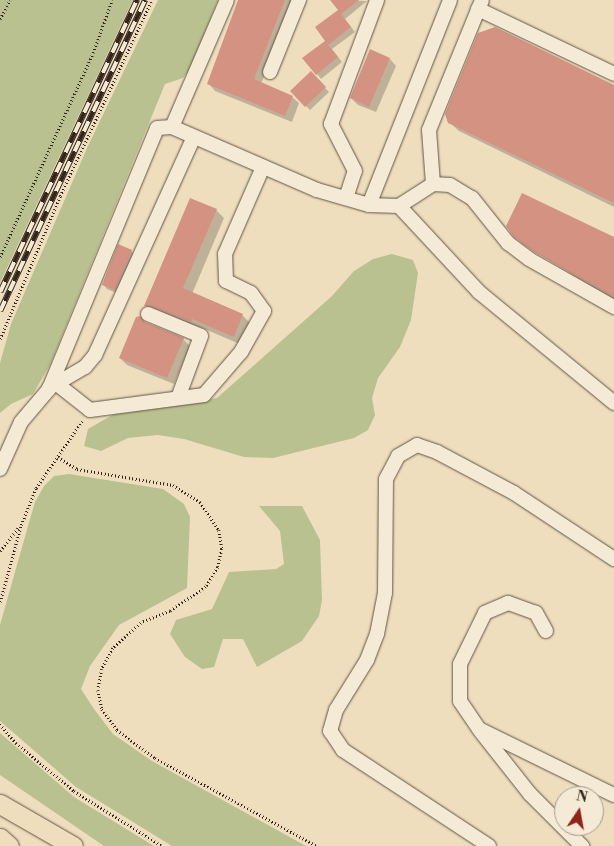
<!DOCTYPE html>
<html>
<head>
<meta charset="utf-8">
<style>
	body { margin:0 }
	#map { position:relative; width:614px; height:846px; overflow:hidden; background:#eedebe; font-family:"Libre Bodoni",serif }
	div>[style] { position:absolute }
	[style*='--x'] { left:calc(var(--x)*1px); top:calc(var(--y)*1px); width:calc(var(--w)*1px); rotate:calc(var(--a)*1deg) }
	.green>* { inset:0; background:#bac190 }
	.shadow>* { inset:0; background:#0003 }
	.building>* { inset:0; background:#d49282 }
	.path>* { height:2.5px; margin-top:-1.25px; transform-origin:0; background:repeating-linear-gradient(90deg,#34261d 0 1px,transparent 0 3.5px) }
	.roads { filter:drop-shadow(0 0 1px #625445) drop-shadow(0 0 1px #625445) }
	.minor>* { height:14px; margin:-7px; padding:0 7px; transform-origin:7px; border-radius:7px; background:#f4ead5 }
	.highway>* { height:19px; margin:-9.5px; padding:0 9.5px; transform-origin:9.5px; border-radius:9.5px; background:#eedebe }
	.rail>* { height:5.5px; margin-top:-2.75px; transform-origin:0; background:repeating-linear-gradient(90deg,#f4ead5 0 11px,#34261d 0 22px); box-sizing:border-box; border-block:1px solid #34261d }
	span { translate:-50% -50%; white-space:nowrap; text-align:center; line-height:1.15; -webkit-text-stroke:5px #f4ead5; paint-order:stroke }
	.north { position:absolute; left:554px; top:786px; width:50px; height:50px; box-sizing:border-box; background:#f4ead5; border:1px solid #a79c8b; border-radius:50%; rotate:12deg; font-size:14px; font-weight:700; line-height:20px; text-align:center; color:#34261d }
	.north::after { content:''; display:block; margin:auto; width:18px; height:22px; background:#8f2418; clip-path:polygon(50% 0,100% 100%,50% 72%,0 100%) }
</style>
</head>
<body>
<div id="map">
	<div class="green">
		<div style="clip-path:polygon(0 0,133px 0,0 283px)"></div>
		<div style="clip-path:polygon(158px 0,218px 0,191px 67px,183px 78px,165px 84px,50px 365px,33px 394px,11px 404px,0 413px,0 363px,11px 324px,87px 148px)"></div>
		<div style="clip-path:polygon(392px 254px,413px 260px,418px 273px,411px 320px,400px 347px,378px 378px,372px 398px,375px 415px,368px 430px,354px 438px,273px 458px,244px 457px,184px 439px,158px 435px,128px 438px,101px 451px,84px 446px,88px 429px,114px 414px,217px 398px,332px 296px,354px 271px,373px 259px)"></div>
		<div style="clip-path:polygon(69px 474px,163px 489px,184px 504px,190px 517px,187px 588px,119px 625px,90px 666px,81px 689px,94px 709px,113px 734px,152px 761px,306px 846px,172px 846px,76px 787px,0 721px,0 625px,28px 526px,35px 502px,44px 486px,54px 476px)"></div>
		<div style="clip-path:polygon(259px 506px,302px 506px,320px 540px,322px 600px,319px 616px,302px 641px,257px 667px,243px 639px,223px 639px,214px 667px,202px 669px,185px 657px,170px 634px,176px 620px,212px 609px,229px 572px,276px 569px,284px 564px,280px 531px)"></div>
		<div style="clip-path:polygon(0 733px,74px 797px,154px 846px,104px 846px,0 775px)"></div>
	</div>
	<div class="shadow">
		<div style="clip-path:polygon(241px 0,294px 0,261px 84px,292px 97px,299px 103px,292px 122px,215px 91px,209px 84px)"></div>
		<div style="clip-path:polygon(331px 0,367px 1px,345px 19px,355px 32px,332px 49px,342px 62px,321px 79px,317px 74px,339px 10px)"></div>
		<div style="clip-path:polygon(390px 59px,396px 66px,376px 112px,358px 105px,351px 98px)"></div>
		<div style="clip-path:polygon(310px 73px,329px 92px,310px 110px,291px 91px)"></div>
		<div style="clip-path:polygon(614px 87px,614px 207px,459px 131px,449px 122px)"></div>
		<div style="clip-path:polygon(191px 199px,216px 210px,224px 218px,192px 294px,243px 316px,251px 324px,242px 345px,200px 327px,199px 330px,154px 314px,146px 306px)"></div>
		<div style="clip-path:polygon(515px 236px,614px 239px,614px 300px,524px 245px)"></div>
		<div style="clip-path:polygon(131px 251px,135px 255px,119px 294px,107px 289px,103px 284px)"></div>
		<div style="clip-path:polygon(183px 339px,190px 346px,174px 384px,127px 365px,120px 358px)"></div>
	</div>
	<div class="building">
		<div style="clip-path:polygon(238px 0,285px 0,254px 79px,293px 96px,285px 116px,207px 84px)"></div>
		<div style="clip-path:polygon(330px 0,359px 0,341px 14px,351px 27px,328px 45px,338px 57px,316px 75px,302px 58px,325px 41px,315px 27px,338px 10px)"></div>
		<div style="clip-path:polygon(495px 27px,614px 85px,614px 203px,448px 123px,445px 114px,478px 33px)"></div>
		<div style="clip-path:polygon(370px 49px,390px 58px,369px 107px,350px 98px)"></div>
		<div style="clip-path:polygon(311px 71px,326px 87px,305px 107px,290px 91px)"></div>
		<div style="clip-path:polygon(522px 193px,614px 237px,614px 297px,534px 252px,514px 237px,506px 226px)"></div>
		<div style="clip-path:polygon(190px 198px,217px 209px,183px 288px,243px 314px,234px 337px,192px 319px,191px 322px,151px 306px,144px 306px)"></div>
		<div style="clip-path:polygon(118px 244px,132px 250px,115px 290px,102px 285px)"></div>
		<div style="clip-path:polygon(140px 316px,145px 322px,184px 338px,167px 378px,119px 358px,136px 317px)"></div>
	</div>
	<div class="path">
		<div style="--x:0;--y:19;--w:21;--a:-62"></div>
		<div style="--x:0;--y:257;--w:224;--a:-65.5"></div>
		<div style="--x:93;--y:53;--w:56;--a:-70.3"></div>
		<div style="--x:0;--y:339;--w:155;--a:-67.2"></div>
		<div style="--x:60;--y:196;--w:217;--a:-64.9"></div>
		<div style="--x:58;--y:457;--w:22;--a:32"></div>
		<div style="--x:77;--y:469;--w:97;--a:9.5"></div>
		<div style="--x:173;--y:485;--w:32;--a:32"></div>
		<div style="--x:200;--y:502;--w:34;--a:56"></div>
		<div style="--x:219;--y:530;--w:19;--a:81"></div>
		<div style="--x:222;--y:549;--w:18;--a:103"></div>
		<div style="--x:218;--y:567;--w:23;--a:121"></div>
		<div style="--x:206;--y:587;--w:43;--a:146.3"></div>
		<div style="--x:170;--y:611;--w:31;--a:158"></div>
		<div style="--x:141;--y:623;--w:38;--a:138"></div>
		<div style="--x:113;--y:648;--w:24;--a:118"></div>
		<div style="--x:102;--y:669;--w:21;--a:101"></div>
		<div style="--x:98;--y:690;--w:19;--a:78"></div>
		<div style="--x:102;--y:709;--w:26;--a:54"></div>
		<div style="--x:117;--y:730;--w:47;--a:36.4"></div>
		<div style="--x:155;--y:758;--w:184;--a:28.5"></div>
		<div style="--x:0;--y:551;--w:31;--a:-52"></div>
		<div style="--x:0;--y:602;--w:80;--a:-74.7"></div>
		<div style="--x:21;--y:525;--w:40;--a:-68"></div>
		<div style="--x:36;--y:488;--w:81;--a:-55.5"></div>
		<div style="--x:0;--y:724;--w:25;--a:50"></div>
		<div style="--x:16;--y:743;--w:75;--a:39.6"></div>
		<div style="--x:74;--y:791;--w:104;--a:32"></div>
	</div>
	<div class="roads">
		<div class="minor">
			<div style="--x:478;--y:9;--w:151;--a:25.5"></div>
			<div style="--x:270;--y:72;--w:78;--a:-68.1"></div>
			<div style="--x:172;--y:127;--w:138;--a:-66.6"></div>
			<div style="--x:433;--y:184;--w:54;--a:-94.2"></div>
			<div style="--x:429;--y:130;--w:140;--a:-67.8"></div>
			<div style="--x:346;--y:198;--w:28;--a:-72"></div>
			<div style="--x:355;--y:171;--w:53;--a:-117.1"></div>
			<div style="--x:331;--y:124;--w:132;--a:-69.6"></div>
			<div style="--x:369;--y:205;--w:220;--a:-68.4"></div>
			<div style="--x:399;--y:206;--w:117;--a:47.1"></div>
			<div style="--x:479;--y:292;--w:175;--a:39.4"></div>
			<div style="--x:148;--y:314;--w:57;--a:22.5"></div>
			<div style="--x:201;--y:336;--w:66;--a:110.4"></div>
			<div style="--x:57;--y:384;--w:42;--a:38.2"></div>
			<div style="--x:90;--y:410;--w:115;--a:-7.5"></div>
			<div style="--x:204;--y:395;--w:57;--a:-49.3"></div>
			<div style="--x:241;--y:352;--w:47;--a:-60.7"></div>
			<div style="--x:264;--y:311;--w:22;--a:-126"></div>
			<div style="--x:251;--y:293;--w:28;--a:-154"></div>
			<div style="--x:226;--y:281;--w:27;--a:-92"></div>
			<div style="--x:225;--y:254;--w:95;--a:-66.4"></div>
			<div style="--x:49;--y:388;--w:42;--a:-30.3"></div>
			<div style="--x:85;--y:367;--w:16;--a:-50"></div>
			<div style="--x:95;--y:355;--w:239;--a:-65.6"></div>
			<div style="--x:0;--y:469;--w:51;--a:-65.9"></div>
			<div style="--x:21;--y:422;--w:43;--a:-49.7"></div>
			<div style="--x:49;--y:389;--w:282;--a:-67.5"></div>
			<div style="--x:157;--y:128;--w:15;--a:-4"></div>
			<div style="--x:172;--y:127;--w:158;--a:23.5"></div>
			<div style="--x:317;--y:190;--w:54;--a:16.1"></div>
			<div style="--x:369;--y:205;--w:30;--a:2"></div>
			<div style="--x:399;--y:206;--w:40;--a:-32.9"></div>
			<div style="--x:433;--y:184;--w:17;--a:3"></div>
			<div style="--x:450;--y:185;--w:26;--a:31"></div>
			<div style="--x:472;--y:198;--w:58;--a:51.3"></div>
			<div style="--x:508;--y:243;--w:26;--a:37"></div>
			<div style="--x:529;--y:259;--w:98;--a:29.5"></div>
			<div style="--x:546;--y:631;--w:21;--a:-119"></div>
			<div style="--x:536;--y:613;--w:30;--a:-160"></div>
			<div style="--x:508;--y:603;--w:25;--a:157"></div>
			<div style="--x:485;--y:613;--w:57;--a:116.1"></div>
			<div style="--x:460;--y:664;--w:37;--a:90"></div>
			<div style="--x:460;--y:701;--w:34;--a:56"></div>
			<div style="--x:479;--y:729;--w:150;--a:26.1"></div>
			<div style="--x:481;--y:732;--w:79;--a:51.7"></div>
			<div style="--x:530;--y:794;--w:74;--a:45"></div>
			<div style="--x:489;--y:846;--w:175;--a:-146.7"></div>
			<div style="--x:343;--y:750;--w:23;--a:-124"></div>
			<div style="--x:330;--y:731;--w:22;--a:-74"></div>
			<div style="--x:336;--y:710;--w:59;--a:-58.2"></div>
			<div style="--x:367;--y:660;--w:28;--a:-69"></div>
			<div style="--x:377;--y:634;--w:42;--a:-79"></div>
			<div style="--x:385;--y:593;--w:114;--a:-89.5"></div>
			<div style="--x:386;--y:479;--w:26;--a:-62"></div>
			<div style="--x:398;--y:456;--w:22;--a:-30"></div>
			<div style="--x:417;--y:445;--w:21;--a:19"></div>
			<div style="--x:437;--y:452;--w:87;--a:28"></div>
			<div style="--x:514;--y:493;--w:120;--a:33.4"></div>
		</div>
		<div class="highway">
			<div style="--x:0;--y:804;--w:84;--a:29.9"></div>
			<div style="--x:0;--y:838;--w:12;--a:42"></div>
		</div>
	</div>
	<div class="rail">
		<div style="--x:0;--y:292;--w:323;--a:-64.9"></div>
		<div style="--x:0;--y:311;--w:343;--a:-65"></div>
	</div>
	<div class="north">N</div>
</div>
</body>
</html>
